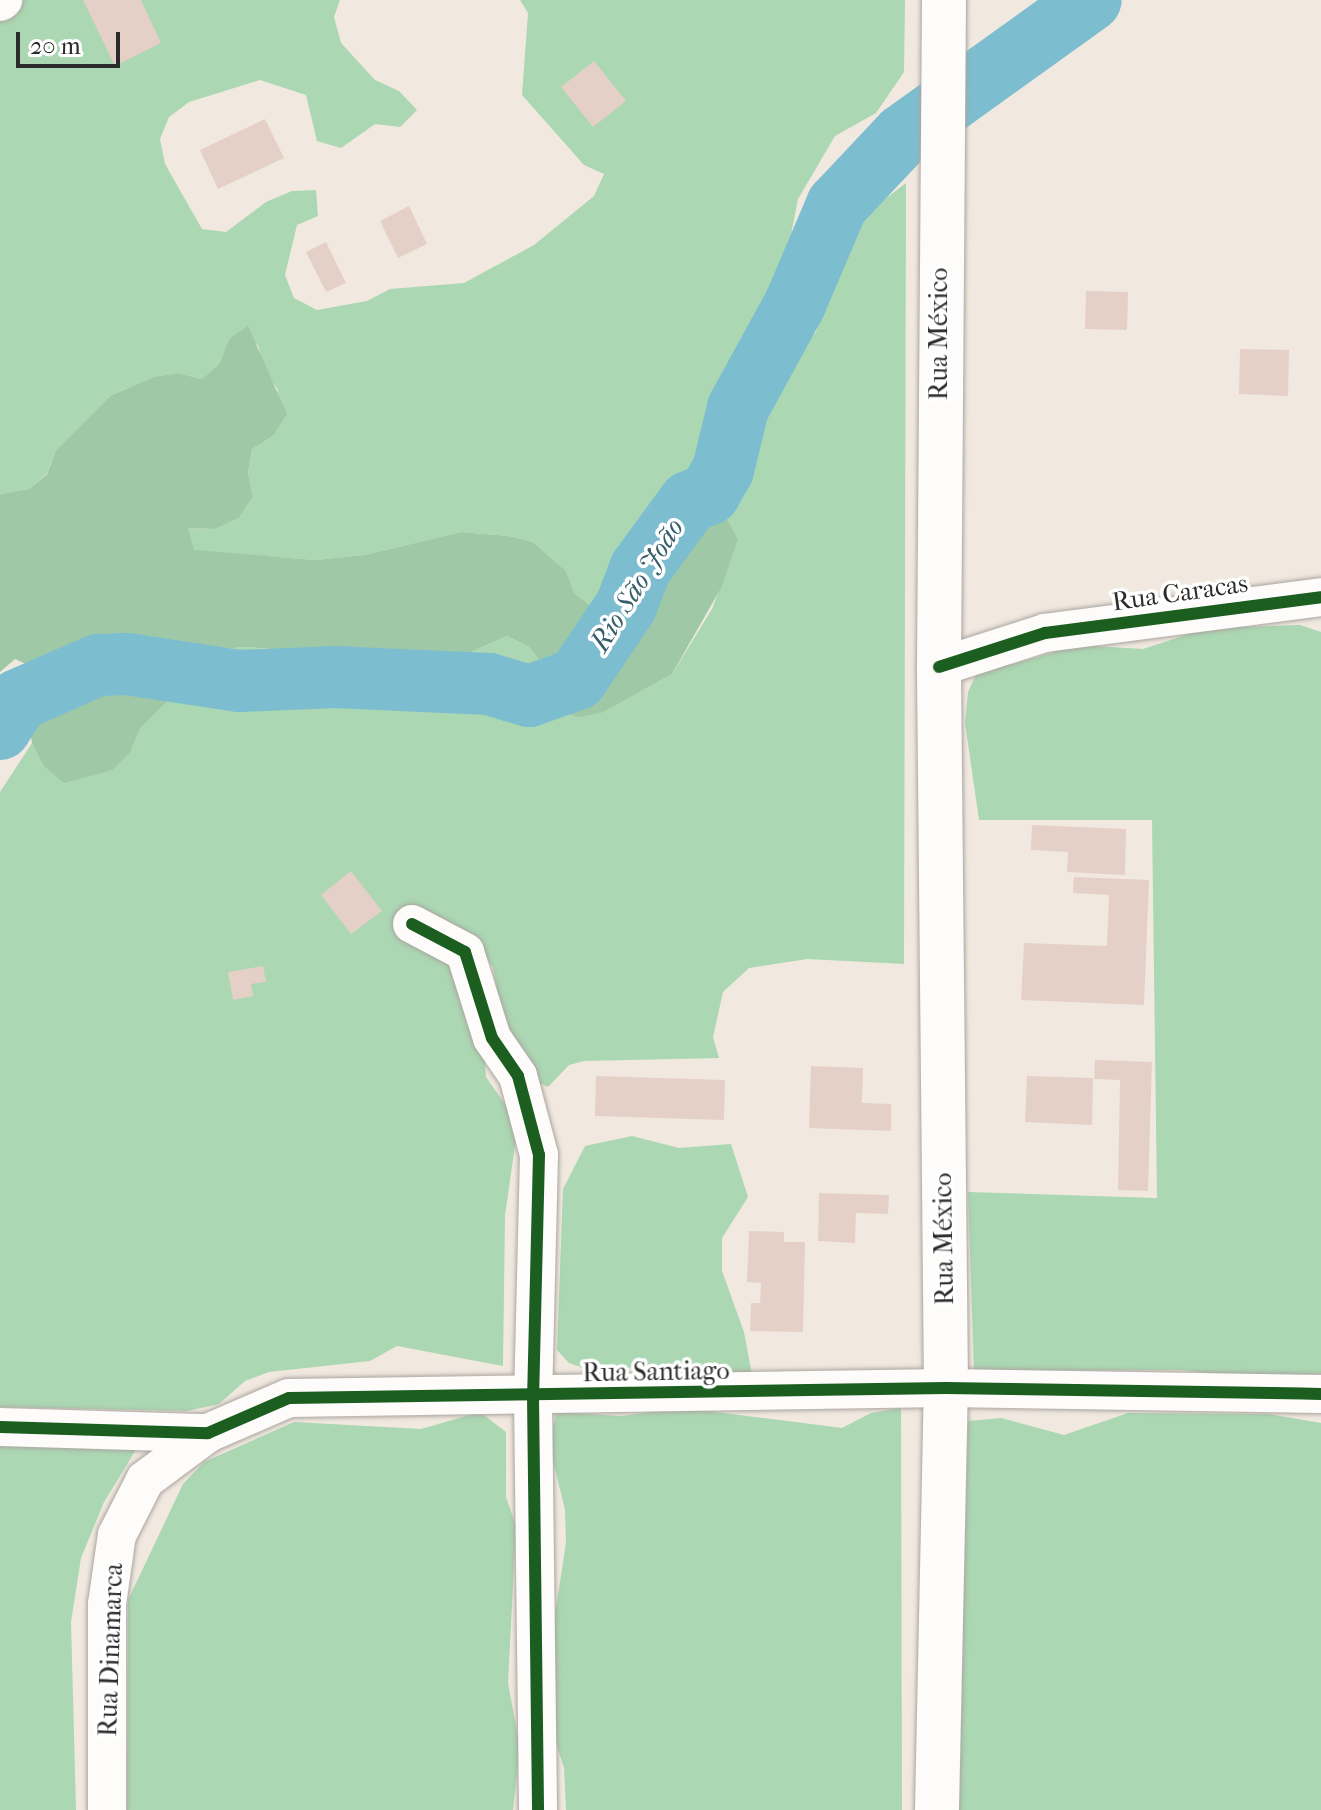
<!DOCTYPE html>
<html>
<head>
<meta charset="utf-8">
<style>
	body { margin:0 }
	#map { position:relative; width:1321px; height:1810px; overflow:hidden; background:#f1e9df; font-family:"IM FELL French Canon",serif }
	div>[style] { position:absolute }
	[style*='--x'] { left:calc(var(--x)*1px); top:calc(var(--y)*1px); width:calc(var(--w)*1px); rotate:calc(var(--a)*1deg) }
	.green>* { inset:0; background:#abd7b2 }
	.forest>* { inset:0; background:#9fc8a7 }
	.river>* { height:62px; margin:-31px; padding:0 31px; transform-origin:31px; border-radius:31px; background:#7cbed0 }
	.building>* { inset:0; background:#e5d0c7 }
	.roads { filter:drop-shadow(0 0 2px #aaa5a0) drop-shadow(0 0 2px #aaa5a0) }
	.minor>* { height:38px; margin:-19px; padding:0 19px; transform-origin:19px; border-radius:19px; background:#fdfcfa }
	.major>* { height:44px; margin:-22px; padding:0 22px; transform-origin:22px; border-radius:22px; background:#fdfcfa }
	.cycleway>* { height:12px; margin:-6px; padding:0 6px; transform-origin:6px; border-radius:6px; background:#1b5e20 }
	span { translate:-50% -50%; white-space:nowrap; text-align:center; line-height:1.15; -webkit-text-stroke:7px #fff; paint-order:stroke }
	.street-label { font-size:26px; color:#2b2b2b }
	.water-label { font-size:28px; color:#375f6b; font-style:italic }
	.scale { position:absolute; left:16px; top:32px; width:104px; height:36px; box-sizing:border-box; border:4px solid #2b2b2b; border-top:0; padding-left:10px; font-size:24px; line-height:28px; white-space:nowrap; color:#2b2b2b; -webkit-text-stroke:6px #fff; paint-order:stroke }
</style>
</head>
<body>
<div id="map">
	<div class="green">
		<div style="clip-path:polygon(22px 0,340px 0,334px 17px,341px 43px,375px 80px,399px 91px,417px 110px,400px 127px,375px 124px,341px 148px,317px 141px,306px 95px,260px 80px,189px 102px,169px 117px,160px 139px,165px 164px,202px 229px,226px 232px,266px 202px,292px 191px,316px 190px,318px 216px,297px 225px,285px 275px,294px 298px,317px 310px,367px 301px,390px 289px,464px 283px,534px 245px,594px 196px,604px 174px,584px 165px,522px 95px,528px 13px,520px 0,905px 0,904px 72px,876px 113px,835px 136px,798px 199px,783px 275px,719px 426px,710px 470px,677px 495px,654px 533px,594px 608px,575px 594px,566px 571px,533px 542px,509px 536px,461px 532px,365px 555px,315px 560px,193px 551px,187px 528px,215px 529px,239px 518px,253px 497px,248px 473px,252px 449px,273px 436px,278px 390px,263px 367px,258px 345px,229px 339px,219px 364px,202px 379px,178px 373px,153px 377px,110px 396px,56px 450px,47px 473px,29px 489px,0 494px,0 12px)"></div>
		<div style="clip-path:polygon(906px 183px,904px 964px,807px 959px,749px 968px,723px 992px,713px 1037px,719px 1058px,584px 1061px,569px 1065px,548px 1087px,533px 1080px,507px 1043px,493px 968px,485px 954px,443px 953px,483px 1028px,486px 1077px,514px 1117px,517px 1132px,505px 1215px,503px 1366px,397px 1346px,370px 1361px,269px 1372px,245px 1381px,219px 1404px,187px 1411px,0 1407px,0 792px,32px 743px,43px 765px,89px 775px,113px 770px,130px 753px,140px 729px,176px 693px,180px 669px,195px 651px,246px 647px,384px 658px,462px 656px,507px 636px,529px 647px,546px 669px,553px 710px,604px 712px,672px 674px,712px 609px,738px 540px,705px 524px,682px 533px,736px 474px,742px 432px,756px 392px,816px 332px,823px 290px,840px 250px,864px 215px)"></div>
		<div style="clip-path:polygon(1300px 625px,1321px 632px,1321px 1374px,1248px 1377px,1180px 1370px,974px 1371px,968px 1192px,1157px 1198px,1152px 820px,979px 820px,965px 723px,968px 692px,981px 663px,1014px 664px,1078px 645px,1143px 649px,1207px 628px)"></div>
		<div style="clip-path:polygon(632px 1136px,679px 1148px,731px 1144px,748px 1197px,722px 1238px,722px 1271px,744px 1332px,752px 1375px,704px 1376px,674px 1366px,586px 1369px,569px 1363px,557px 1350px,563px 1189px,585px 1146px)"></div>
		<div style="clip-path:polygon(684px 1408px,842px 1428px,871px 1413px,901px 1408px,902px 1810px,566px 1810px,564px 1768px,554px 1737px,551px 1640px,566px 1543px,565px 1510px,549px 1444px,557px 1412px,621px 1416px)"></div>
		<div style="clip-path:polygon(480px 1412px,506px 1432px,506px 1497px,516px 1526px,508px 1683px,520px 1748px,513px 1810px,127px 1810px,128px 1600px,183px 1484px,204px 1462px,294px 1422px,421px 1429px)"></div>
		<div style="clip-path:polygon(1128px 1413px,1269px 1414px,1321px 1423px,1321px 1810px,959px 1810px,968px 1421px,1001px 1418px,1064px 1435px)"></div>
		<div style="clip-path:polygon(0 1446px,137px 1448px,104px 1502px,81px 1558px,71px 1622px,76px 1810px,0 1810px)"></div>
	</div>
	<div class="forest">
		<div style="clip-path:polygon(248px 326px,287px 414px,273px 436px,252px 449px,248px 473px,253px 497px,239px 518px,215px 529px,188px 528px,194px 550px,315px 560px,365px 555px,461px 532px,509px 536px,533px 542px,566px 571px,575px 594px,594px 608px,658px 573px,682px 533px,727px 519px,738px 540px,721px 588px,672px 674px,604px 712px,579px 717px,553px 710px,546px 669px,529px 647px,507px 636px,462px 656px,384px 658px,246px 647px,195px 651px,180px 669px,176px 693px,140px 729px,130px 753px,113px 770px,64px 783px,43px 765px,32px 743px,28px 716px,37px 669px,15px 659px,0 672px,0 494px,29px 489px,47px 474px,56px 450px,110px 396px,153px 377px,178px 373px,202px 379px,219px 364px,229px 339px)"></div>
	</div>
	<div class="river">
		<div style="--x:0;--y:729;--w:34;--a:-58"></div>
		<div style="--x:18;--y:700;--w:87;--a:-23.6"></div>
		<div style="--x:98;--y:665;--w:29;--a:-2"></div>
		<div style="--x:127;--y:664;--w:114;--a:8.6"></div>
		<div style="--x:240;--y:681;--w:94;--a:-2.4"></div>
		<div style="--x:334;--y:677;--w:155;--a:2.6"></div>
		<div style="--x:489;--y:684;--w:42;--a:16.7"></div>
		<div style="--x:529;--y:696;--w:51;--a:-19.5"></div>
		<div style="--x:577;--y:679;--w:88;--a:-56.1"></div>
		<div style="--x:626;--y:606;--w:40;--a:-69"></div>
		<div style="--x:640;--y:569;--w:83;--a:-53.8"></div>
		<div style="--x:689;--y:502;--w:22;--a:-22"></div>
		<div style="--x:709;--y:494;--w:28;--a:-60"></div>
		<div style="--x:723;--y:470;--w:64;--a:-76.4"></div>
		<div style="--x:738;--y:408;--w:119;--a:-61.3"></div>
		<div style="--x:795;--y:304;--w:108;--a:-67"></div>
		<div style="--x:837;--y:205;--w:96;--a:-46.7"></div>
		<div style="--x:903;--y:135;--w:231;--a:-35.7"></div>
	</div>
	<div class="building">
		<div style="clip-path:polygon(83px 0,141px 0,161px 43px,115px 66px)"></div>
		<div style="clip-path:polygon(594px 61px,626px 101px,593px 127px,561px 87px)"></div>
		<div style="clip-path:polygon(265px 119px,284px 158px,218px 189px,200px 150px)"></div>
		<div style="clip-path:polygon(409px 206px,427px 244px,398px 258px,380px 221px)"></div>
		<div style="clip-path:polygon(326px 242px,346px 283px,326px 292px,306px 252px)"></div>
		<div style="clip-path:polygon(1086px 291px,1128px 292px,1127px 330px,1085px 329px)"></div>
		<div style="clip-path:polygon(1240px 349px,1289px 350px,1288px 396px,1239px 394px)"></div>
		<div style="clip-path:polygon(1032px 825px,1126px 829px,1125px 875px,1067px 872px,1068px 852px,1031px 850px)"></div>
		<div style="clip-path:polygon(351px 871px,382px 911px,351px 934px,321px 895px)"></div>
		<div style="clip-path:polygon(1074px 877px,1149px 880px,1144px 1005px,1021px 1000px,1024px 943px,1107px 946px,1109px 895px,1073px 893px)"></div>
		<div style="clip-path:polygon(263px 966px,266px 982px,251px 984px,253px 996px,233px 1000px,228px 972px)"></div>
		<div style="clip-path:polygon(1095px 1060px,1152px 1062px,1148px 1191px,1118px 1190px,1120px 1080px,1094px 1079px)"></div>
		<div style="clip-path:polygon(811px 1066px,863px 1068px,862px 1103px,891px 1104px,891px 1131px,809px 1128px)"></div>
		<div style="clip-path:polygon(596px 1076px,725px 1080px,724px 1120px,595px 1116px)"></div>
		<div style="clip-path:polygon(1027px 1076px,1093px 1078px,1092px 1125px,1025px 1122px)"></div>
		<div style="clip-path:polygon(819px 1193px,889px 1195px,888px 1214px,856px 1213px,855px 1243px,818px 1241px)"></div>
		<div style="clip-path:polygon(749px 1231px,784px 1232px,784px 1242px,805px 1242px,803px 1332px,750px 1331px,751px 1303px,760px 1303px,761px 1283px,747px 1282px)"></div>
	</div>
	<div class="roads">
		<div class="minor">
			<div style="--x:0;--y:2;--w:4;--a:-34"></div>
			<div style="--x:939;--y:667;--w:111;--a:-17.8"></div>
			<div style="--x:1045;--y:633;--w:278;--a:-7.4"></div>
			<div style="--x:412;--y:924;--w:60;--a:27.8"></div>
			<div style="--x:465;--y:952;--w:90;--a:72.6"></div>
			<div style="--x:492;--y:1038;--w:46;--a:55.6"></div>
			<div style="--x:518;--y:1076;--w:82;--a:75.1"></div>
			<div style="--x:539;--y:1155;--w:242;--a:91.4"></div>
			<div style="--x:533;--y:1397;--w:413;--a:89.3"></div>
			<div style="--x:0;--y:1427;--w:208;--a:1.7"></div>
			<div style="--x:208;--y:1433;--w:88;--a:-23.4"></div>
			<div style="--x:289;--y:1398;--w:657;--a:-0.87"></div>
			<div style="--x:946;--y:1388;--w:375;--a:0.9"></div>
			<div style="--x:107;--y:1810;--w:206;--a:-90"></div>
			<div style="--x:107;--y:1604;--w:70;--a:-81.8"></div>
			<div style="--x:117;--y:1535;--w:62;--a:-63"></div>
			<div style="--x:145;--y:1480;--w:79;--a:-36.7"></div>
		</div>
		<div class="major">
			<div style="--x:937;--y:1810;--w:422;--a:-88.8"></div>
			<div style="--x:946;--y:1388;--w:721;--a:-90.56"></div>
			<div style="--x:939;--y:667;--w:667;--a:-89.57"></div>
		</div>
	</div>
	<div class="cycleway">
		<div style="--x:939;--y:667;--w:111;--a:-17.8"></div>
		<div style="--x:1045;--y:633;--w:278;--a:-7.4"></div>
		<div style="--x:412;--y:924;--w:60;--a:27.8"></div>
		<div style="--x:465;--y:952;--w:90;--a:72.6"></div>
		<div style="--x:492;--y:1038;--w:46;--a:55.6"></div>
		<div style="--x:518;--y:1076;--w:82;--a:75.1"></div>
		<div style="--x:539;--y:1155;--w:242;--a:91.4"></div>
		<div style="--x:533;--y:1397;--w:413;--a:89.3"></div>
		<div style="--x:0;--y:1427;--w:208;--a:1.7"></div>
		<div style="--x:208;--y:1433;--w:88;--a:-23.4"></div>
		<div style="--x:289;--y:1398;--w:657;--a:-0.87"></div>
		<div style="--x:946;--y:1388;--w:375;--a:0.9"></div>
	</div>
	<div class="street-label">
		<span style="left:939px;top:334px;rotate:-90deg">Rua México</span>
		<span style="left:1180px;top:593px;rotate:-8deg">Rua Caracas</span>
		<span style="left:944px;top:1239px;rotate:-91deg">Rua México</span>
		<span style="left:656px;top:1372px;rotate:-1deg">Rua Santiago</span>
		<span style="left:111px;top:1650px;rotate:-88deg">Rua Dinamarca</span>
	</div>
	<div class="water-label">
		<span style="left:637px;top:585px;rotate:-58deg">Rio São João</span>
	</div>
	<div class="scale">20 m</div>
</div>
</body>
</html>
